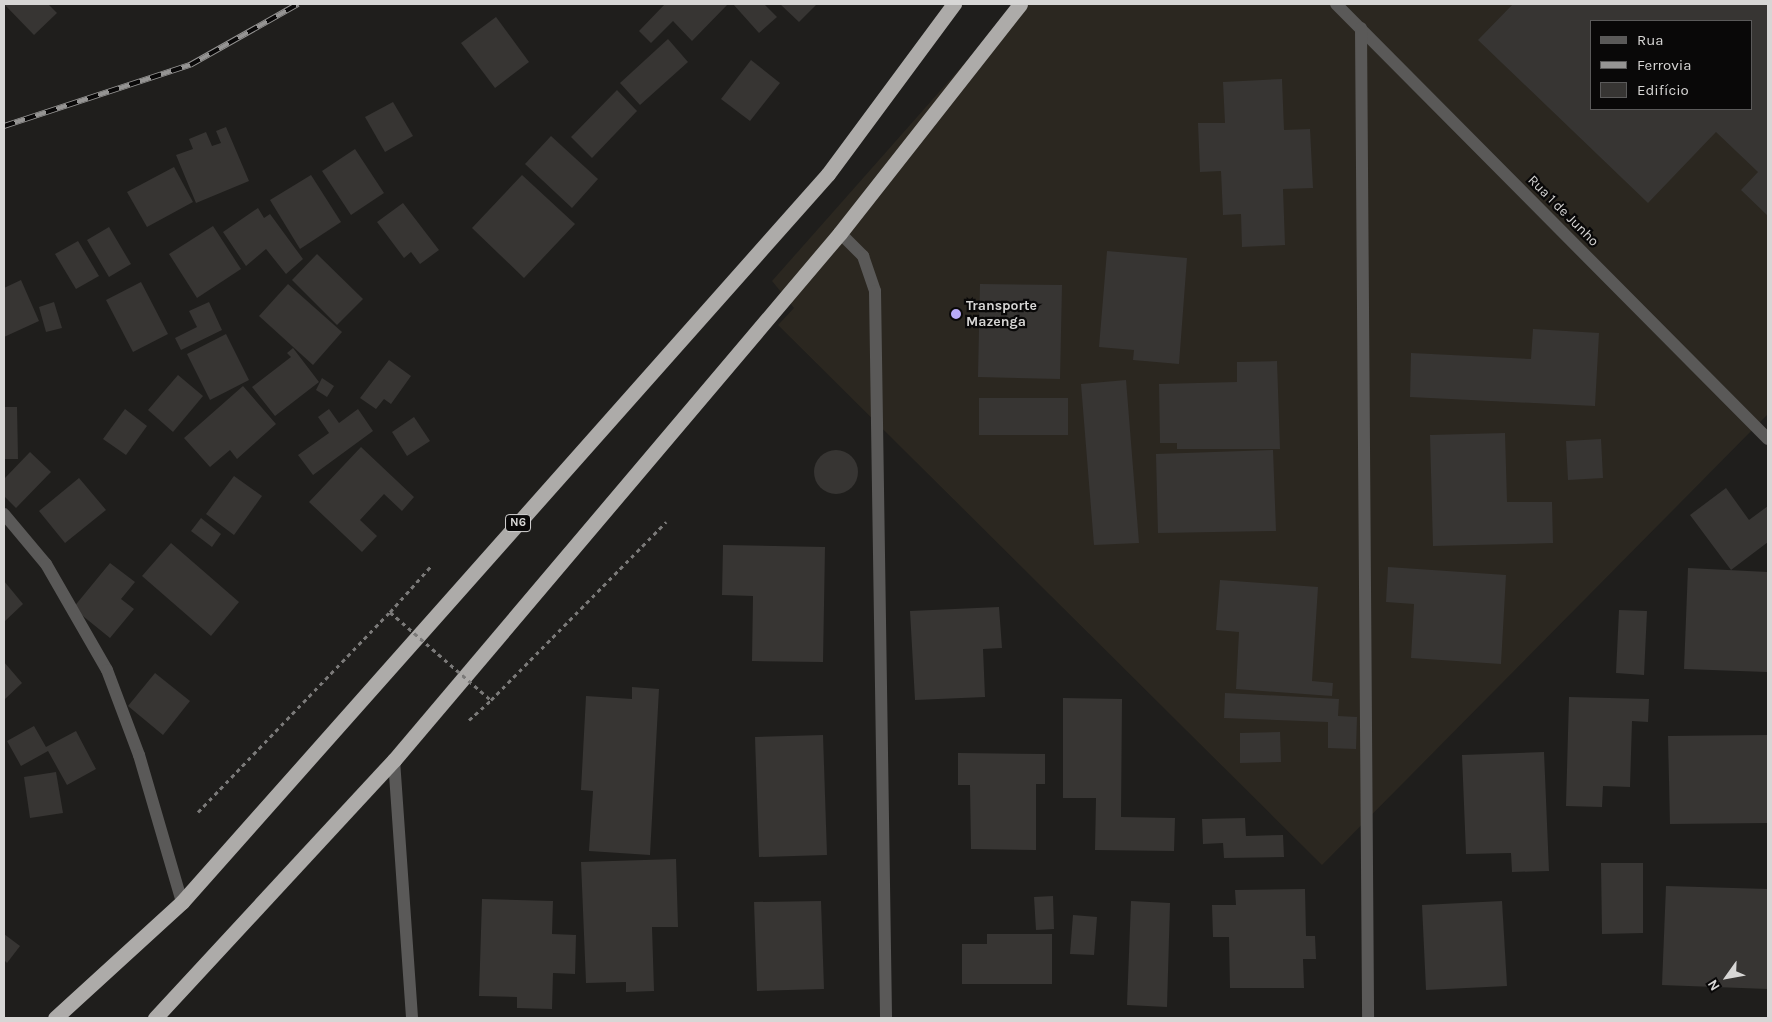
<!DOCTYPE html>
<html>
<head>
<meta charset="utf-8">
<style>
	body { margin:0 }
	#map { position:relative; width:1772px; height:1022px; overflow:hidden; background:#1f1e1c; font-family:Karla,sans-serif }
	div>[style] { position:absolute }
	[style*='--x'] { left:calc(var(--x)*1px); top:calc(var(--y)*1px); width:calc(var(--w)*1px); rotate:calc(var(--a)*1deg) }
	.built>* { inset:0; background:#2b2720 }
	.building>* { inset:0; background:#373533 }
	.round { border-radius:50% }
	.path>* { height:3px; margin-top:-1.5px; transform-origin:0; background:repeating-linear-gradient(90deg,#7b7a79 0 4px,transparent 0 8px) }
	.street>* { height:12px; margin:-6px; padding:0 6px; transform-origin:6px; border-radius:6px; background:#5a5958 }
	.highway>* { height:15px; margin:-7.5px; padding:0 7.5px; transform-origin:7.5px; border-radius:7.5px; background:#adaba9 }
	.rail>* { height:5.5px; margin-top:-2.75px; transform-origin:0; background:repeating-linear-gradient(90deg,#090808 0 11px,#959493 0 22px); box-sizing:border-box; border-block:1px solid #959493 }
	.path-bridge>* { height:3px; margin-top:-1.5px; transform-origin:0; background:repeating-linear-gradient(90deg,#7b7a79 0 4px,transparent 0 8px) }
	.dots>* { width:14px; height:14px; translate:-50% -50%; box-sizing:border-box; border:2px solid #090808; border-radius:50% }
	span { translate:-50% -50%; white-space:nowrap; text-align:center; line-height:1.15; -webkit-text-stroke:4.5px #090808; paint-order:stroke }
	.shield-label span { padding:1px 4px; background:#090808; border:1px solid; border-radius:4px; -webkit-text-stroke-width:0 }
	.shield-label { font-size:12px; color:#d7d6d5; font-weight:700 }
	.street-label { font-size:14px; color:#d7d6d5 }
	.poi-label { font-size:14px; color:#d7d6d5; font-weight:700 }
	.left { translate:0 -50%; text-align:left }
	.frame { position:absolute; inset:0; border:5px solid #d7d6d5; pointer-events:none }
	.legend { position:absolute; left:1590px; top:20px; width:162px; height:90px; box-sizing:border-box; background:#090808; border:1px solid #5b5a5a; margin:0; padding:6px 9px; list-style:none; font-size:15px; color:#d7d6d5 }
	.legend li { display:flex; align-items:center; gap:10px; height:25px }
	.legend b { width:25px; border:1px solid #5b5a5a }
	.north { position:absolute; left:1702px; top:952px; width:50px; height:50px; -webkit-text-stroke:4px #090808; paint-order:stroke; rotate:238deg; font-size:14px; font-weight:700; line-height:20px; text-align:center; color:#d7d6d5 }
	.north::after { content:''; display:block; margin:auto; width:18px; height:22px; background:#d7d6d5; clip-path:polygon(50% 0,100% 100%,50% 72%,0 100%) }
</style>
</head>
<body>
<div id="map">
	<div class="built">
		<div style="clip-path:polygon(1017px 4px,1768px 4px,1768px 55px,1751px 73px,1751px 21px,1591px 21px,1591px 109px,1751px 109px,1768px 126px,1768px 414px,1322px 865px,778px 325px,794px 308px,772px 281px)"></div>
	</div>
	<div class="building">
		<div style="clip-path:polygon(4px 4px,48px 4px,57px 13px,34px 35px)"></div>
		<div style="clip-path:polygon(665px 4px,728px 4px,692px 41px,673px 21px,651px 43px,639px 31px)"></div>
		<div style="clip-path:polygon(733px 4px,764px 4px,777px 17px,759px 33px)"></div>
		<div style="clip-path:polygon(780px 4px,817px 4px,799px 22px)"></div>
		<div style="clip-path:polygon(evenodd,1513px 4px,1768px 4px,1768px 216px,1741px 190px,1758px 172px,1716px 132px,1648px 203px,1478px 40px,1513px 4px,1591px 21px,1751px 21px,1751px 109px,1591px 109px,1591px 21px)"></div>
		<div style="clip-path:polygon(496px 17px,529px 62px,495px 88px,461px 43px)"></div>
		<div style="clip-path:polygon(668px 39px,688px 62px,640px 105px,620px 83px)"></div>
		<div style="clip-path:polygon(751px 60px,780px 83px,750px 121px,721px 99px)"></div>
		<div style="clip-path:polygon(1282px 79px,1284px 130px,1310px 129px,1313px 188px,1283px 189px,1285px 245px,1242px 247px,1241px 214px,1223px 215px,1221px 171px,1200px 172px,1198px 123px,1225px 123px,1223px 82px)"></div>
		<div style="clip-path:polygon(617px 90px,637px 111px,592px 158px,571px 137px)"></div>
		<div style="clip-path:polygon(393px 102px,413px 136px,385px 152px,365px 117px)"></div>
		<div style="clip-path:polygon(226px 127px,249px 181px,196px 203px,176px 155px,193px 149px,189px 139px,206px 132px,212px 146px,221px 143px,216px 131px)"></div>
		<div style="clip-path:polygon(551px 136px,598px 179px,572px 208px,525px 164px)"></div>
		<div style="clip-path:polygon(355px 149px,384px 193px,351px 215px,322px 171px)"></div>
		<div style="clip-path:polygon(174px 167px,193px 202px,147px 227px,127px 192px)"></div>
		<div style="clip-path:polygon(311px 175px,341px 222px,300px 249px,270px 200px)"></div>
		<div style="clip-path:polygon(522px 175px,575px 224px,524px 278px,472px 228px)"></div>
		<div style="clip-path:polygon(403px 203px,439px 250px,420px 264px,411px 252px,404px 258px,377px 222px)"></div>
		<div style="clip-path:polygon(258px 208px,264px 218px,270px 214px,303px 259px,286px 274px,266px 249px,246px 266px,223px 232px)"></div>
		<div style="clip-path:polygon(213px 226px,241px 269px,197px 298px,169px 254px)"></div>
		<div style="clip-path:polygon(109px 227px,131px 264px,109px 277px,87px 240px)"></div>
		<div style="clip-path:polygon(78px 241px,99px 276px,76px 289px,55px 254px)"></div>
		<div style="clip-path:polygon(1107px 251px,1187px 258px,1179px 364px,1133px 360px,1134px 350px,1099px 347px)"></div>
		<div style="clip-path:polygon(317px 254px,363px 299px,337px 325px,292px 280px)"></div>
		<div style="clip-path:polygon(21px 280px,39px 321px,4px 337px,4px 288px)"></div>
		<div style="clip-path:polygon(141px 282px,168px 334px,133px 352px,106px 300px)"></div>
		<div style="clip-path:polygon(288px 284px,342px 332px,313px 365px,259px 316px)"></div>
		<div style="clip-path:polygon(980px 284px,1062px 285px,1060px 379px,978px 377px)"></div>
		<div style="clip-path:polygon(54px 302px,62px 328px,46px 332px,39px 307px)"></div>
		<div style="clip-path:polygon(209px 302px,222px 330px,181px 350px,175px 338px,197px 327px,189px 311px)"></div>
		<div style="clip-path:polygon(1533px 329px,1599px 333px,1595px 406px,1410px 397px,1411px 353px,1531px 359px)"></div>
		<div style="clip-path:polygon(226px 334px,249px 380px,210px 400px,187px 354px)"></div>
		<div style="clip-path:polygon(293px 348px,319px 382px,275px 416px,252px 387px,291px 357px,287px 353px)"></div>
		<div style="clip-path:polygon(389px 360px,411px 376px,391px 404px,384px 399px,376px 409px,360px 398px)"></div>
		<div style="clip-path:polygon(1277px 361px,1280px 449px,1177px 449px,1177px 443px,1160px 443px,1159px 384px,1237px 382px,1237px 362px)"></div>
		<div style="clip-path:polygon(178px 375px,203px 396px,173px 432px,148px 410px)"></div>
		<div style="clip-path:polygon(322px 378px,334px 386px,327px 397px,316px 390px)"></div>
		<div style="clip-path:polygon(1126px 380px,1139px 543px,1094px 545px,1081px 384px)"></div>
		<div style="clip-path:polygon(243px 386px,276px 424px,237px 459px,230px 450px,210px 467px,184px 438px)"></div>
		<div style="clip-path:polygon(979px 398px,1068px 398px,1068px 435px,979px 435px)"></div>
		<div style="clip-path:polygon(4px 407px,17px 407px,18px 459px,4px 459px)"></div>
		<div style="clip-path:polygon(125px 409px,147px 426px,126px 455px,103px 439px)"></div>
		<div style="clip-path:polygon(329px 409px,339px 423px,358px 409px,373px 431px,313px 475px,298px 455px,329px 433px,318px 417px)"></div>
		<div style="clip-path:polygon(414px 417px,430px 441px,407px 456px,392px 432px)"></div>
		<div style="clip-path:polygon(1505px 433px,1507px 502px,1552px 502px,1553px 543px,1433px 546px,1430px 435px)"></div>
		<div style="clip-path:polygon(1601px 439px,1603px 478px,1568px 480px,1566px 441px)"></div>
		<div style="clip-path:polygon(361px 447px,414px 497px,402px 511px,384px 494px,360px 520px,377px 536px,362px 552px,309px 502px)"></div>
		<div class="round" style="left:814px;top:450px;width:44px;height:44px"></div>
		<div style="clip-path:polygon(1273px 450px,1276px 531px,1158px 533px,1156px 454px)"></div>
		<div style="clip-path:polygon(30px 452px,51px 472px,16px 508px,4px 496px,4px 479px)"></div>
		<div style="clip-path:polygon(234px 476px,262px 496px,234px 535px,206px 514px)"></div>
		<div style="clip-path:polygon(79px 478px,106px 510px,65px 543px,39px 511px)"></div>
		<div style="clip-path:polygon(1726px 488px,1749px 520px,1768px 506px,1768px 542px,1731px 570px,1690px 515px)"></div>
		<div style="clip-path:polygon(201px 518px,221px 534px,212px 547px,191px 531px)"></div>
		<div style="clip-path:polygon(171px 543px,239px 602px,211px 636px,142px 576px)"></div>
		<div style="clip-path:polygon(723px 545px,825px 547px,823px 662px,752px 661px,753px 596px,722px 595px)"></div>
		<div style="clip-path:polygon(110px 563px,135px 582px,121px 599px,134px 609px,110px 638px,73px 608px)"></div>
		<div style="clip-path:polygon(1388px 567px,1506px 575px,1501px 664px,1411px 658px,1414px 604px,1386px 602px)"></div>
		<div style="clip-path:polygon(1688px 568px,1768px 572px,1767px 672px,1684px 669px)"></div>
		<div style="clip-path:polygon(1220px 580px,1318px 587px,1312px 681px,1333px 683px,1332px 696px,1236px 689px,1239px 632px,1216px 630px)"></div>
		<div style="clip-path:polygon(4px 581px,23px 604px,4px 622px)"></div>
		<div style="clip-path:polygon(999px 607px,1002px 648px,983px 649px,985px 697px,915px 700px,910px 611px)"></div>
		<div style="clip-path:polygon(1619px 610px,1647px 611px,1644px 675px,1616px 673px)"></div>
		<div style="clip-path:polygon(4px 662px,22px 683px,4px 700px)"></div>
		<div style="clip-path:polygon(155px 673px,190px 701px,163px 735px,128px 706px)"></div>
		<div style="clip-path:polygon(632px 687px,659px 689px,650px 855px,589px 851px,593px 791px,581px 790px,586px 696px,632px 699px)"></div>
		<div style="clip-path:polygon(1225px 693px,1339px 699px,1338px 716px,1357px 717px,1356px 749px,1328px 748px,1328px 722px,1224px 718px)"></div>
		<div style="clip-path:polygon(1569px 697px,1649px 699px,1648px 722px,1632px 721px,1630px 787px,1603px 786px,1602px 807px,1566px 806px)"></div>
		<div style="clip-path:polygon(1063px 698px,1122px 699px,1121px 817px,1175px 818px,1174px 851px,1095px 850px,1096px 798px,1063px 798px)"></div>
		<div style="clip-path:polygon(34px 726px,46px 747px,76px 731px,96px 769px,67px 785px,48px 751px,21px 766px,7px 741px)"></div>
		<div style="clip-path:polygon(1280px 732px,1281px 762px,1240px 763px,1240px 733px)"></div>
		<div style="clip-path:polygon(823px 735px,827px 855px,759px 857px,755px 737px)"></div>
		<div style="clip-path:polygon(1768px 735px,1768px 823px,1670px 824px,1668px 736px)"></div>
		<div style="clip-path:polygon(1544px 752px,1549px 871px,1512px 872px,1511px 853px,1466px 854px,1462px 755px)"></div>
		<div style="clip-path:polygon(958px 753px,1045px 754px,1045px 784px,1036px 784px,1036px 850px,971px 849px,970px 785px,958px 785px)"></div>
		<div style="clip-path:polygon(56px 772px,63px 813px,30px 818px,24px 777px)"></div>
		<div style="clip-path:polygon(1245px 818px,1246px 836px,1283px 835px,1284px 857px,1224px 858px,1223px 843px,1203px 844px,1202px 819px)"></div>
		<div style="clip-path:polygon(676px 859px,678px 927px,652px 927px,654px 991px,626px 992px,626px 982px,586px 983px,581px 862px)"></div>
		<div style="clip-path:polygon(1601px 863px,1643px 863px,1643px 933px,1602px 934px)"></div>
		<div style="clip-path:polygon(1666px 886px,1768px 889px,1768px 989px,1662px 985px)"></div>
		<div style="clip-path:polygon(1305px 889px,1306px 936px,1315px 936px,1316px 959px,1303px 959px,1304px 988px,1230px 988px,1229px 937px,1213px 937px,1212px 905px,1236px 905px,1235px 890px)"></div>
		<div style="clip-path:polygon(1053px 896px,1054px 929px,1036px 930px,1034px 897px)"></div>
		<div style="clip-path:polygon(482px 899px,553px 901px,552px 934px,576px 935px,575px 974px,553px 973px,552px 1009px,517px 1008px,517px 997px,479px 996px)"></div>
		<div style="clip-path:polygon(821px 901px,824px 989px,757px 991px,754px 902px)"></div>
		<div style="clip-path:polygon(1131px 901px,1170px 903px,1167px 1007px,1127px 1005px)"></div>
		<div style="clip-path:polygon(1502px 901px,1507px 986px,1426px 990px,1422px 905px)"></div>
		<div style="clip-path:polygon(1073px 915px,1097px 917px,1094px 955px,1070px 954px)"></div>
		<div style="clip-path:polygon(4px 934px,20px 946px,7px 963px,4px 960px)"></div>
		<div style="clip-path:polygon(987px 934px,1052px 934px,1052px 984px,962px 984px,962px 944px,987px 944px)"></div>
	</div>
	<div class="path">
		<div style="--x:390;--y:612;--w:63;--a:-48.2"></div>
		<div style="--x:469;--y:720;--w:30;--a:-42"></div>
	</div>
	<div class="street">
		<div style="--x:1336;--y:4;--w:613;--a:45.2"></div>
		<div style="--x:1361;--y:28;--w:990;--a:89.59"></div>
		<div style="--x:840;--y:233;--w:33;--a:45"></div>
		<div style="--x:863;--y:256;--w:37;--a:71"></div>
		<div style="--x:875;--y:291;--w:727;--a:89.13"></div>
		<div style="--x:4;--y:514;--w:65;--a:50"></div>
		<div style="--x:46;--y:564;--w:122;--a:60.1"></div>
		<div style="--x:107;--y:670;--w:91;--a:69.4"></div>
		<div style="--x:139;--y:755;--w:153;--a:73.7"></div>
		<div style="--x:394;--y:760;--w:259;--a:86"></div>
	</div>
	<div class="highway">
		<div style="--x:55;--y:1018;--w:172;--a:-42.4"></div>
		<div style="--x:182;--y:902;--w:973;--a:-48.42"></div>
		<div style="--x:828;--y:174;--w:212;--a:-53.5"></div>
		<div style="--x:155;--y:1018;--w:352;--a:-47.2"></div>
		<div style="--x:394;--y:760;--w:690;--a:-49.76"></div>
		<div style="--x:840;--y:233;--w:291;--a:-51.8"></div>
	</div>
	<div class="rail">
		<div style="--x:4;--y:126;--w:196;--a:-18.2"></div>
		<div style="--x:190;--y:65;--w:124;--a:-29.5"></div>
	</div>
	<div class="path-bridge">
		<div style="--x:198;--y:812;--w:277;--a:-46.2"></div>
		<div style="--x:390;--y:612;--w:134;--a:41.1"></div>
		<div style="--x:491;--y:700;--w:250;--a:-45.5"></div>
	</div>
	<div class="dots">
		<div style="left:956px;top:314px;background:#b8abf7"></div>
	</div>
	<div class="shield-label">
		<span style="left:518px;top:523px">N6</span>
	</div>
	<div class="street-label">
		<span style="left:1563px;top:211px;rotate:45deg">Rua 1 de Junho</span>
	</div>
	<div class="poi-label">
		<span class="left" style="left:966px;top:314px">Transporte<br>Mazenga</span>
	</div>
	<div class="frame"></div>
	<ul class="legend">
	<li><b style="height:6px;background:#5a5958"></b>Rua</li>
	<li><b style="height:6px;background:#959493"></b>Ferrovia</li>
	<li><b style="height:14px;background:#373533"></b>Edifício</li>
	</ul>
	<div class="north">N</div>
</div>
</body>
</html>
